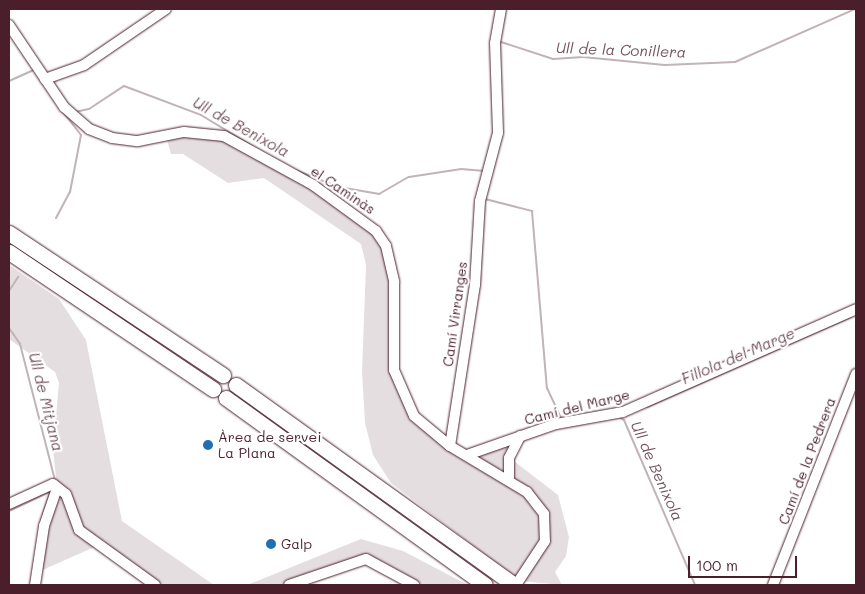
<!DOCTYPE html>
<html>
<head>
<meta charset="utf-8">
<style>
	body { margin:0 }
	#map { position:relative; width:865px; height:594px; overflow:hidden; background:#fff; font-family:Mali,sans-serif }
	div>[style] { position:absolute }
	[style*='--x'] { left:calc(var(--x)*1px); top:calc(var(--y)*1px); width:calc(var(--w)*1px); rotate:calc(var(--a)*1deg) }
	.green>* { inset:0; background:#e5dee0 }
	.stream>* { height:2px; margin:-1px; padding:0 1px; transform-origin:1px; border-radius:1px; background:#c1b3b6 }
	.roads { filter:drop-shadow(0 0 1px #4a1f2b) drop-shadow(0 0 1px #4a1f2b) }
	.minor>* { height:10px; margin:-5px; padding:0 5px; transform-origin:5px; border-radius:5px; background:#fff }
	.highway>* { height:15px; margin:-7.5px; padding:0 7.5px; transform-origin:7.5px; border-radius:7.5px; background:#fff }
	.dots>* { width:14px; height:14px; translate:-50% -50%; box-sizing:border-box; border:2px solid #fff; border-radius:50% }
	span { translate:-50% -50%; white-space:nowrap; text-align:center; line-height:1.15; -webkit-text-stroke:4.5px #fff; paint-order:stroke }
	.street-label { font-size:14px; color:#4a1f2b }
	.poi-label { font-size:14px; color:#4a1f2b }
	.left { translate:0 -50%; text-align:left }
	.water-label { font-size:15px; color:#74535c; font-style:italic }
	.frame { position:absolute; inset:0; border:10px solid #4a1f2b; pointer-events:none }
	.scale { position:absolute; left:688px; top:556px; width:109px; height:22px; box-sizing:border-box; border:2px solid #4a1f2b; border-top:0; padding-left:6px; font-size:15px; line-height:18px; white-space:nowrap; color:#4a1f2b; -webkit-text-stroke:4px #fff; paint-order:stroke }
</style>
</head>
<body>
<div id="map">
	<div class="green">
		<div style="clip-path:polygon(184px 133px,211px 133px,235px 141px,313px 186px,376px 231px,391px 265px,392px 347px,403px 395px,425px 429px,467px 456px,519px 437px,509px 458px,509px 479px,481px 464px,509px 481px,510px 458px,558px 495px,569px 537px,566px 556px,555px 572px,562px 585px,520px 581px,537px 556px,545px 541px,547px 527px,544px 514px,538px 502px,527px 492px,513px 482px,537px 502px,546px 527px,544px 541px,518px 580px,391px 483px,373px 455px,365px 423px,362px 372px,366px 265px,361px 244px,264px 178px,228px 183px,183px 154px,171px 154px,166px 136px)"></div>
		<div style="clip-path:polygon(9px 265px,59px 299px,86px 340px,122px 521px,214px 585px,156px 585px,99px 545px,38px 572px,57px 488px,53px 449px,59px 383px,55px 372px,9px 339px)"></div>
		<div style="clip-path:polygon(361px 539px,403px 551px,468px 585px,415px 585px,377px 561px,288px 585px,247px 585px)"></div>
	</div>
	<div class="stream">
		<div style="--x:498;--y:41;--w:58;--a:18.1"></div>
		<div style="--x:553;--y:59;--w:30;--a:-4"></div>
		<div style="--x:583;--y:57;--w:82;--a:5.6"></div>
		<div style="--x:665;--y:65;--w:70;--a:-2.5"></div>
		<div style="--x:735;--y:62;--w:131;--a:-23.8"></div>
		<div style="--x:9;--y:81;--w:27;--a:-24"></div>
		<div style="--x:75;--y:112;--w:14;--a:-12"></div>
		<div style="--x:89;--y:109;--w:42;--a:-33.3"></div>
		<div style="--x:124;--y:86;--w:82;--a:20.6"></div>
		<div style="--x:201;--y:115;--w:60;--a:31.3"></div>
		<div style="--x:295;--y:170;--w:47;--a:21.1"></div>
		<div style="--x:339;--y:187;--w:41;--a:9.9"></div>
		<div style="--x:379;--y:194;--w:34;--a:-30"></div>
		<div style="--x:409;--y:177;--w:53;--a:-8.7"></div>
		<div style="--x:461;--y:169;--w:24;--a:5"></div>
		<div style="--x:485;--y:199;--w:49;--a:14.3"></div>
		<div style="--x:532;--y:211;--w:178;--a:85.2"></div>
		<div style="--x:547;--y:388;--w:33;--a:65"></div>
		<div style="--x:56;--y:218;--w:30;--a:-62"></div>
		<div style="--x:70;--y:192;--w:58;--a:-79.1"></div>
		<div style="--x:81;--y:135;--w:33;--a:-128"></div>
		<div style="--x:9;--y:291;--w:17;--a:-57"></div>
		<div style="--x:9;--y:328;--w:19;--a:55"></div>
		<div style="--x:20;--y:344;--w:140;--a:75.6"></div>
		<div style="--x:647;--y:407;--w:223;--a:-23.8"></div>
		<div style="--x:619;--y:417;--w:6;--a:31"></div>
		<div style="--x:624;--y:420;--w:180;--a:66.7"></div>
		<div style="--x:9;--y:511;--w:44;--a:-25.4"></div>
		<div style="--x:41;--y:521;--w:33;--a:-72"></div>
	</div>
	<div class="roads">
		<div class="minor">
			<div style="--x:9;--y:25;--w:99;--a:56.1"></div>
			<div style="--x:64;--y:107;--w:33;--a:41"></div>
			<div style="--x:89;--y:129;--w:25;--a:21"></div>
			<div style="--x:112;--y:138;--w:26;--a:7"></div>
			<div style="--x:138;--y:141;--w:47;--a:-11.1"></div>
			<div style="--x:184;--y:132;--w:40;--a:5.7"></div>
			<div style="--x:224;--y:136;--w:102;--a:28.8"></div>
			<div style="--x:313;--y:185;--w:78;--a:36.1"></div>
			<div style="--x:376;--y:231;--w:18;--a:56"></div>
			<div style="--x:386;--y:246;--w:37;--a:77"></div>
			<div style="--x:394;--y:282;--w:88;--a:90"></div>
			<div style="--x:394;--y:370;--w:50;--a:66.5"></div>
			<div style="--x:414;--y:416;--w:47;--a:39.8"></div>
			<div style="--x:450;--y:446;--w:90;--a:30.9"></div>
			<div style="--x:527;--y:492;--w:28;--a:52"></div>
			<div style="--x:544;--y:514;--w:27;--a:88"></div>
			<div style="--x:545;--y:541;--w:53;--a:123.4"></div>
			<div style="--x:45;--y:79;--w:41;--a:-19.7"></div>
			<div style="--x:84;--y:65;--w:99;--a:-34.3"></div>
			<div style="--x:450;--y:446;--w:163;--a:-81.2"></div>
			<div style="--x:475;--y:285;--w:84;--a:-86.6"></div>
			<div style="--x:480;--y:201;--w:70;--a:-75.2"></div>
			<div style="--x:498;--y:133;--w:90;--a:-91.9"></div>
			<div style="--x:495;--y:43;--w:35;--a:-80"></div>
			<div style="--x:467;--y:455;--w:94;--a:-19.2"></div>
			<div style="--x:556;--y:424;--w:68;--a:-10.2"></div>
			<div style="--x:623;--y:412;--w:255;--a:-23.8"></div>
			<div style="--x:509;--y:480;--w:22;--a:-90"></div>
			<div style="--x:509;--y:458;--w:25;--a:-63"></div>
			<div style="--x:9;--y:504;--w:48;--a:-24.4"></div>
			<div style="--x:53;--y:484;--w:16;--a:38"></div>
			<div style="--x:66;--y:494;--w:38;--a:70"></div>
			<div style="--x:79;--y:530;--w:94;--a:35.9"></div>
			<div style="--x:35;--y:585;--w:60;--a:-81.3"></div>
			<div style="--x:44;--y:526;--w:40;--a:-71.1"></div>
			<div style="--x:289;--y:585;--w:81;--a:-18.7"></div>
			<div style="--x:366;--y:559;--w:55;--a:28.4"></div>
			<div style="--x:773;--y:585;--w:227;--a:-68.5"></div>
		</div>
		<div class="highway">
			<div style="--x:9;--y:233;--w:257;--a:33.6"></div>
			<div style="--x:9;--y:252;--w:246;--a:33.9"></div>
			<div style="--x:236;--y:385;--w:342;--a:35.7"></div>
			<div style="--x:226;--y:398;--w:319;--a:35.8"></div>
		</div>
	</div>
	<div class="dots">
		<div style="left:208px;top:445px;background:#1f6fb2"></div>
		<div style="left:271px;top:544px;background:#1f6fb2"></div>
	</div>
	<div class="street-label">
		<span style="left:343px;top:190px;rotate:34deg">el Caminàs</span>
		<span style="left:455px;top:314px;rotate:-82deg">Camí Virranges</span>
		<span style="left:577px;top:407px;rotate:-14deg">Camí del Marge</span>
		<span style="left:807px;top:461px;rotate:-69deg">Camí de la Pedrera</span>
	</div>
	<div class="poi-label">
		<span class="left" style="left:218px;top:445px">Àrea de servei<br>La Plana</span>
		<span class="left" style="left:281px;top:544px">Galp</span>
	</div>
	<div class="water-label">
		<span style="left:621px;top:50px;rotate:2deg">Ull de la Conillera</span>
		<span style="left:241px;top:127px;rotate:29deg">Ull de Benixola</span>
		<span style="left:738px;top:356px;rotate:-23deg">Fillola del Marge</span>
		<span style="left:46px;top:402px;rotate:76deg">Ull de Mitjana</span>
		<span style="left:657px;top:471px;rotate:66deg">Ull de Benixola</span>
	</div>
	<div class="frame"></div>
	<div class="scale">100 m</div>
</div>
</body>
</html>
